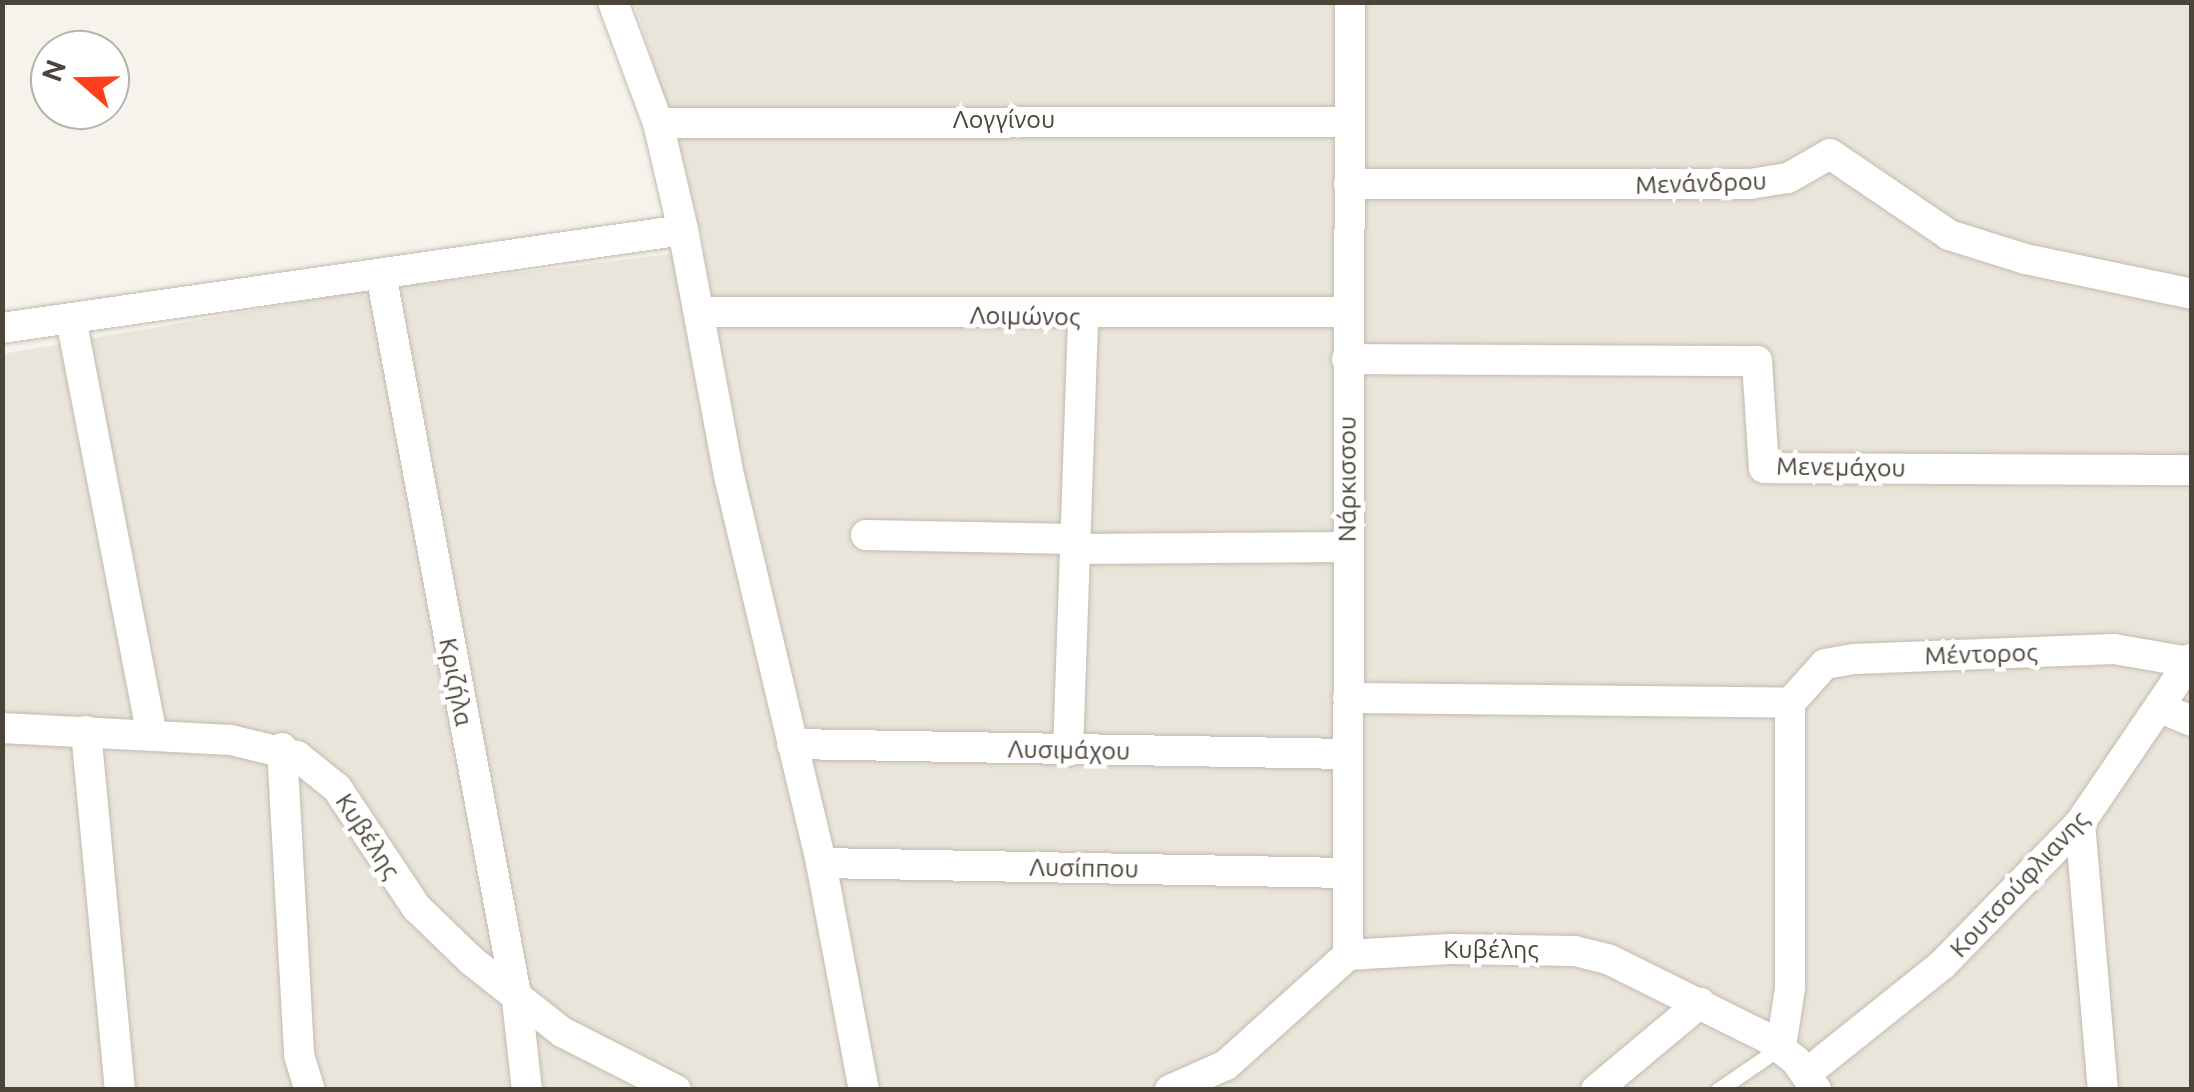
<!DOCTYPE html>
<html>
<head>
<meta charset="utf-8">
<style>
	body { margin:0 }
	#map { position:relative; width:2194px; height:1092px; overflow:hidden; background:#f6f3ec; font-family:Ubuntu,sans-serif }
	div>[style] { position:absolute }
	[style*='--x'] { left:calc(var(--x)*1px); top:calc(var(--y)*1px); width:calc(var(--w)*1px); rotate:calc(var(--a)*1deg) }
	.residential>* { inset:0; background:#eae5da }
	.roads { filter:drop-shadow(0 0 2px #c2bbae) drop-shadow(0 0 2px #c2bbae) }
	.service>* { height:15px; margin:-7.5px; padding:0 7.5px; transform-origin:7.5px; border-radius:7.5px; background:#fff }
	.minor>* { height:30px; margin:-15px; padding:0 15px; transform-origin:15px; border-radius:15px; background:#fff }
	span { translate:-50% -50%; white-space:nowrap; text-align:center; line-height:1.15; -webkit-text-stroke:9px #fff; paint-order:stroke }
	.street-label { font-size:25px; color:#4b4439 }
	.frame { position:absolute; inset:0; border:5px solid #4b4439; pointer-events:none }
	.north { position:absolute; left:30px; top:30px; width:100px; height:100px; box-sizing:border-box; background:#fff; border:2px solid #b7b4b0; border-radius:50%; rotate:290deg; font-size:28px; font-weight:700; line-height:40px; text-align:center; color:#4b4439 }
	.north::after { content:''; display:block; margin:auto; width:35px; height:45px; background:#fc3f1d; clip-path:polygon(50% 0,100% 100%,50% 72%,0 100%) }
</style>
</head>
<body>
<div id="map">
	<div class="residential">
		<div style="clip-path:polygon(634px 3px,2191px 3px,2191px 1089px,3px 1090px,3px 354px,368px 290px,705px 250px,679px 143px)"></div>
	</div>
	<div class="roads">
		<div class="service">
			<div style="--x:1718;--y:1090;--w:76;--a:-34.3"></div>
		</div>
		<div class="minor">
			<div style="--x:613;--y:2;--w:129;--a:69.6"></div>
			<div style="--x:658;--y:123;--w:110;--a:76.8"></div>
			<div style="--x:683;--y:230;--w:254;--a:79.4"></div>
			<div style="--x:730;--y:480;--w:394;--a:76.6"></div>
			<div style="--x:821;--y:863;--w:231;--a:79.3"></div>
			<div style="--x:658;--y:123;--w:691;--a:-0.08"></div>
			<div style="--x:1349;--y:184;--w:401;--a:0"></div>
			<div style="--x:1750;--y:184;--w:38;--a:-9"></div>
			<div style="--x:1788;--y:178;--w:48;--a:-29.7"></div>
			<div style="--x:1830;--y:154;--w:144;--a:34.2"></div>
			<div style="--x:1949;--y:235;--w:80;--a:17.5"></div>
			<div style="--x:2025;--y:259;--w:171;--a:11.8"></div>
			<div style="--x:381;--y:274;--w:739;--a:79.39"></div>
			<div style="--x:517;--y:1000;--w:91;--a:83.7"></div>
			<div style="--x:702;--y:312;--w:646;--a:0"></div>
			<div style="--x:71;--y:319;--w:424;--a:79"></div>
			<div style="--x:2;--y:328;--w:688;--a:-8.19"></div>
			<div style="--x:1347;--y:359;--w:410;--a:0.3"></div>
			<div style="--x:1757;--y:361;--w:107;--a:86.3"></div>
			<div style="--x:1764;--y:468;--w:428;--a:0.3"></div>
			<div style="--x:866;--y:535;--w:209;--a:1.1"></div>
			<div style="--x:1074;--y:549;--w:274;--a:-0.4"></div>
			<div style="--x:1348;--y:698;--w:442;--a:0.6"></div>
			<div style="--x:1790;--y:703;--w:52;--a:-48.1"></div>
			<div style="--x:1825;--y:664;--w:29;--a:-10"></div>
			<div style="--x:1854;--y:659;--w:260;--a:-2.2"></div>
			<div style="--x:2114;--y:649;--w:76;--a:9.8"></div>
			<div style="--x:2160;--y:708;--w:35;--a:22"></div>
			<div style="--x:2;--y:728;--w:229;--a:3"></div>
			<div style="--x:231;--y:740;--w:68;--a:13.6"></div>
			<div style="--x:297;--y:756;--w:51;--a:38.7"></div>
			<div style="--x:337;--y:788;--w:143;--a:56.4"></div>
			<div style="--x:416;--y:907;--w:78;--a:44"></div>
			<div style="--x:472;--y:961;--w:115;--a:38.3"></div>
			<div style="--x:562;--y:1032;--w:128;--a:27"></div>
			<div style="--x:86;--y:731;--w:361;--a:84.6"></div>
			<div style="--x:792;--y:744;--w:555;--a:1.03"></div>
			<div style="--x:282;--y:748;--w:307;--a:86.8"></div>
			<div style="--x:299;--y:1055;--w:37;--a:73"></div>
			<div style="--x:1068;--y:751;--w:434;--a:-88"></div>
			<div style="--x:2080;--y:823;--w:268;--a:85.1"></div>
			<div style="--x:821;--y:863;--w:527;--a:1.09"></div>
			<div style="--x:1348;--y:955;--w:953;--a:-89.88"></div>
			<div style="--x:1781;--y:1047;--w:60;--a:-81.3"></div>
			<div style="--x:1790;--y:988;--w:285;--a:-90"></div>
			<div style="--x:1807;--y:1073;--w:173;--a:-38.7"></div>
			<div style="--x:1942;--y:965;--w:198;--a:-45.8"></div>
			<div style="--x:2080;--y:823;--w:199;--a:-55.8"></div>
			<div style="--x:1170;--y:1090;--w:61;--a:-24.1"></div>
			<div style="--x:1226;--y:1065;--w:164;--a:-42"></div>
			<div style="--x:1348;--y:955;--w:102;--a:-3.4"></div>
			<div style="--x:1450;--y:949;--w:125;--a:0.9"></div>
			<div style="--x:1575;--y:951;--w:34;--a:14"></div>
			<div style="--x:1608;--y:959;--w:178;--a:26.4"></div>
			<div style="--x:1767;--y:1038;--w:37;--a:38"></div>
			<div style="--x:1796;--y:1061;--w:35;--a:55"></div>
			<div style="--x:1596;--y:1090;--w:136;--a:-39.9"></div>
		</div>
	</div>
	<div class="street-label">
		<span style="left:1004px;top:119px">Λογγίνου</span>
		<span style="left:1701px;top:183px;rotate:-2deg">Μενάνδρου</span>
		<span style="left:1025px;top:316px;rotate:1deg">Λοιμώνος</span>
		<span style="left:1841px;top:467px;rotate:1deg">Μενεμάχου</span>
		<span style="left:1347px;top:479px;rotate:-90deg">Νάρκισσου</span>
		<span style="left:1981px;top:654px;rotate:-2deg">Μέντορος</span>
		<span style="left:456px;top:682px;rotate:79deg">Κριζήλα</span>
		<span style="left:1069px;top:750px;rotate:1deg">Λυσιμάχου</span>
		<span style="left:368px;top:836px;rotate:57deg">Κυβέλης</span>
		<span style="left:1084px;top:868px;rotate:1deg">Λυσίππου</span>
		<span style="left:2019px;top:884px;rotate:-47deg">Κουτσούφλιανης</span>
		<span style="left:1491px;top:949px">Κυβέλης</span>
	</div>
	<div class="frame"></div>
	<div class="north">N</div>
</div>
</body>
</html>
